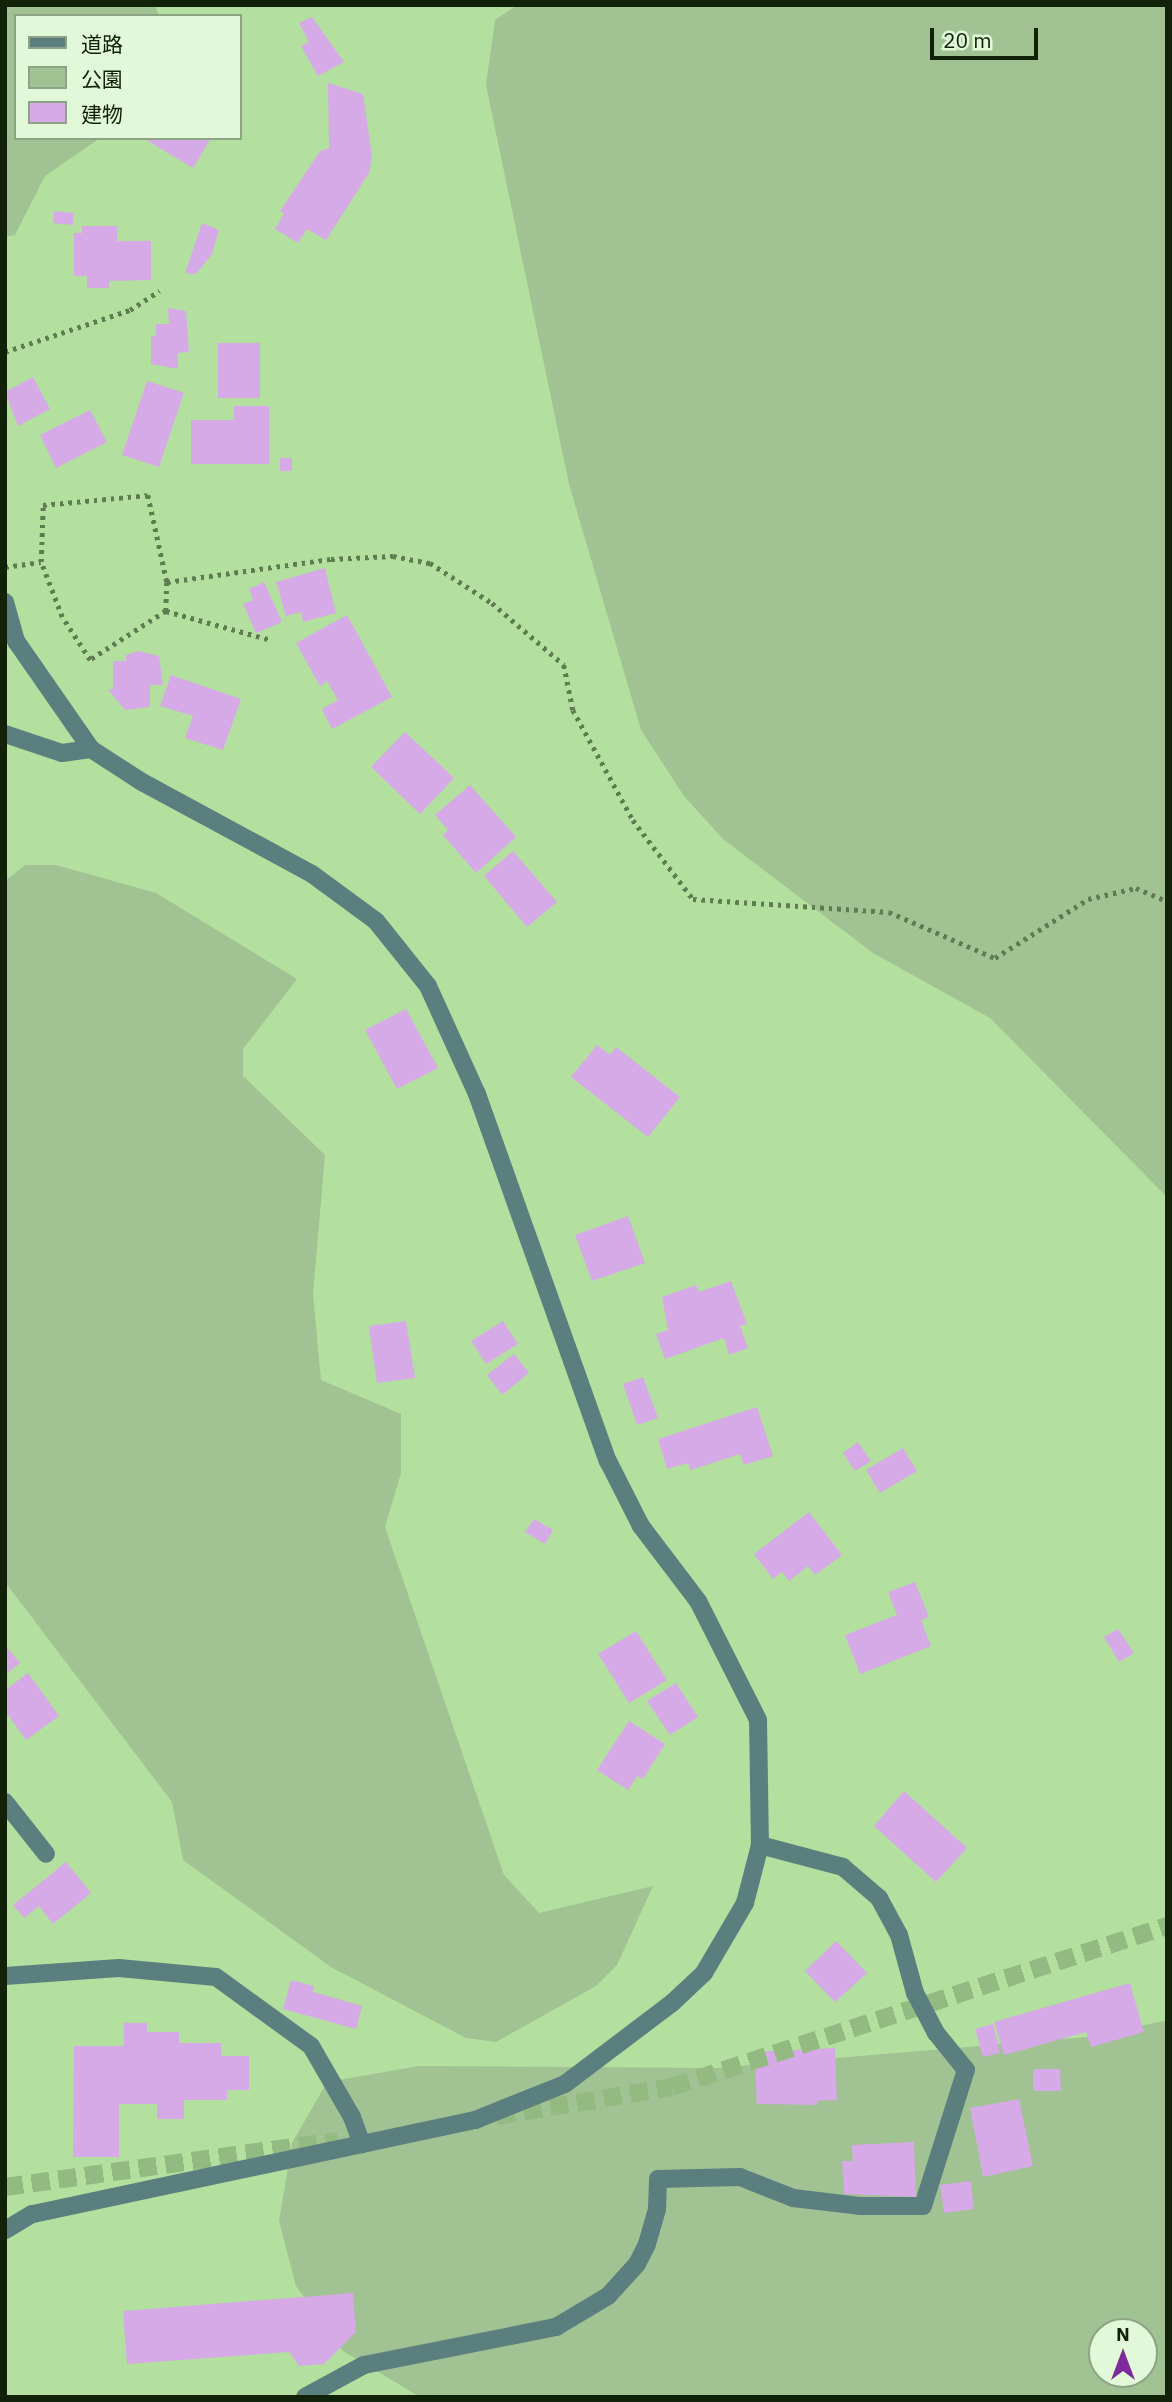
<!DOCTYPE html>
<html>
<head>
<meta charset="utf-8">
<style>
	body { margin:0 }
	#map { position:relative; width:1172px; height:2402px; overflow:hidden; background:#b3e09f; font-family:"IBM Plex Sans","Noto Sans JP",sans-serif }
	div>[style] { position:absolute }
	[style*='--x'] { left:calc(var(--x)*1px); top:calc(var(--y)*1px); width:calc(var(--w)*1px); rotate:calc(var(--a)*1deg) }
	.green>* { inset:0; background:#a1c292 }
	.building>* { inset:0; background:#d6a9e7 }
	.minor-tunnel>* { height:18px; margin-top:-9px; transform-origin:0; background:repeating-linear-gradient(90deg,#93ba81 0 18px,transparent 0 27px) }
	.path>* { height:4.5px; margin-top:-2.25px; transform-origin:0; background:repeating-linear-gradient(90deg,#5e7c50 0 3.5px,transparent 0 8.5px) }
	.minor>* { height:18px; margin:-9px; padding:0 9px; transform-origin:9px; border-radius:9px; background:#5b7f7f }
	span { translate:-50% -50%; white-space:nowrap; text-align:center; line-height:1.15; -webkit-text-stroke:7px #e2f9d9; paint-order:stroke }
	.frame { position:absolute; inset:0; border:7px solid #112209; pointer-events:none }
	.legend { position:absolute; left:14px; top:14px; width:228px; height:126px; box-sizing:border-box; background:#e2f9d9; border:2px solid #8ea386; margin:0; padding:9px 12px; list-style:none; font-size:21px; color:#112209 }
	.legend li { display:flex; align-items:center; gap:14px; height:35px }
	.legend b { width:35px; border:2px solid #8ea386 }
	.north { position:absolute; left:1088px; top:2318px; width:70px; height:70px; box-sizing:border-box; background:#e2f9d9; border:2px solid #8ea386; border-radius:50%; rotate:0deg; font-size:19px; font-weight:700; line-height:28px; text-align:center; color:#112209 }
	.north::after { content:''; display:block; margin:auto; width:24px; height:32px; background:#7e2a9a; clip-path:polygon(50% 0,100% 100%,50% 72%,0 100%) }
	.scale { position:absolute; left:930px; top:28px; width:108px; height:32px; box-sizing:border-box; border:4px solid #112209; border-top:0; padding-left:9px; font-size:21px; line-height:24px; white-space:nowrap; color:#112209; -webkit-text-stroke:5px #e2f9d9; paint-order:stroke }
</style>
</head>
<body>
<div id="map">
	<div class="green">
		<div style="clip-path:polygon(5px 5px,155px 5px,159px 16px,16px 16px,16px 138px,100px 138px,45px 176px,15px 235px,5px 237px)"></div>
		<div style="clip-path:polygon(517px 5px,1167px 5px,1167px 1197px,990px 1018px,873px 953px,723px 839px,684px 796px,641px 730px,569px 484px,486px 85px,495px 20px)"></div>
		<div style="clip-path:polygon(25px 865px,56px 865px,156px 893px,297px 979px,243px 1049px,243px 1076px,325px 1155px,313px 1294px,321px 1380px,401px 1414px,401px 1473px,385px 1527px,504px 1875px,539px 1913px,653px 1886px,617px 1965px,596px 1986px,496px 2042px,466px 2038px,331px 1967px,183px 1860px,172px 1802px,5px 1582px,5px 881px)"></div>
		<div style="clip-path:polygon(evenodd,1167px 2020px,1167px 2397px,420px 2397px,343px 2351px,296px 2286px,279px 2221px,292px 2143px,327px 2082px,419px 2066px,717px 2068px,1098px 2036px,1167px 2020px,1102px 2332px,1144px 2332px,1144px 2374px,1102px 2374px,1102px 2332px)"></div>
	</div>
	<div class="building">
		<div style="clip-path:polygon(312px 17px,344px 62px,318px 76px,301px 46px,309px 42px,299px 23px)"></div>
		<div style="clip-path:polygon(328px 83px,363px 94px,372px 156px,369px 173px,326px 240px,307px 229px,298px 243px,275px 229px,284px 214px,280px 211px,320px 151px,329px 148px)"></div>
		<div style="clip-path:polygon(143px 138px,211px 138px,193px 168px)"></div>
		<div style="clip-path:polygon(54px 211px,74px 213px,73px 225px,53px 223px)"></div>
		<div style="clip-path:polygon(202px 223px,219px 230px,212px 254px,196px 274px,185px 273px)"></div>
		<div style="clip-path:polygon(82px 226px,117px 226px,117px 241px,151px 241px,151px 280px,109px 281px,109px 288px,87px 288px,87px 276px,74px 276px,74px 233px,82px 233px)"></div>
		<div style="clip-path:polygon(168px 308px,186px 311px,189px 352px,178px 353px,178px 369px,151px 364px,151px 336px,156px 336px,156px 324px,169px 324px)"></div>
		<div style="clip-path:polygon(218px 343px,260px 343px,260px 398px,218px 398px)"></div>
		<div style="clip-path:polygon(33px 377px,50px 409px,18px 426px,5px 392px)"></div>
		<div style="clip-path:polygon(147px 381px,184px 393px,159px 467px,122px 455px)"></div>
		<div style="clip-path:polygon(234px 406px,269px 406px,269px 464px,191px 464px,191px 420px,234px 420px)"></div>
		<div style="clip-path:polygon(90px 410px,107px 442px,56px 468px,40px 435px)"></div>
		<div style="clip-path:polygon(280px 458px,292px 458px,292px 471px,280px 471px)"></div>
		<div style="clip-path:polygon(325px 568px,336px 613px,303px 622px,301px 612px,286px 616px,276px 582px)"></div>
		<div style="clip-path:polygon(264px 582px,282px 622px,256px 633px,243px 604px,253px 600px,249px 589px)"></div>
		<div style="clip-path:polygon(347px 615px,392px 697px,332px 729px,322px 709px,338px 700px,327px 681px,320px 686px,296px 643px)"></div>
		<div style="clip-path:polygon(138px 651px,159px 656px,163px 685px,150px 685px,150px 707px,125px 710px,108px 690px,113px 689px,113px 661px,126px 661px,126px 655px)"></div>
		<div style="clip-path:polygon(171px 675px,241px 699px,223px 750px,185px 738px,193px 716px,160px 706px)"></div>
		<div style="clip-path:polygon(405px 732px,454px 778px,420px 814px,371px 767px)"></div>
		<div style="clip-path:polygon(470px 785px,516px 837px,476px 873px,443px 835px,448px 830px,435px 815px)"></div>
		<div style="clip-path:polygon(513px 851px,557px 902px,527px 927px,484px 876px)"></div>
		<div style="clip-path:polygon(406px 1009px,438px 1068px,397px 1089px,365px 1030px)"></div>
		<div style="clip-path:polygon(597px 1045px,610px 1055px,616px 1047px,680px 1097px,648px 1137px,571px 1077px)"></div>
		<div style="clip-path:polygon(628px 1216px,645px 1263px,592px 1281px,575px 1235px)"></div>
		<div style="clip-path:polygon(731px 1281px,747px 1324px,740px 1326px,748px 1348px,729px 1355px,724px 1338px,665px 1359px,656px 1334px,668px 1330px,662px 1297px,696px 1285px,699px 1292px)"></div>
		<div style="clip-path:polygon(406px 1321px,415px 1378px,377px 1383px,369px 1326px)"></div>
		<div style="clip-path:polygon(503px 1321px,518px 1344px,486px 1364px,471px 1341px)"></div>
		<div style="clip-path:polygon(514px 1354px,529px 1373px,502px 1395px,487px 1375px)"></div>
		<div style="clip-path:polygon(643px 1377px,658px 1418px,637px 1425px,623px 1384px)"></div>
		<div style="clip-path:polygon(757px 1407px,773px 1456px,744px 1465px,740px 1454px,690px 1470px,688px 1463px,667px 1469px,658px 1439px)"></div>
		<div style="clip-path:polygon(858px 1442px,871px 1461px,855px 1471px,843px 1453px)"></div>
		<div style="clip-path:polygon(903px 1448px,917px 1471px,880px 1493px,866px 1470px)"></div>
		<div style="clip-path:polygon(809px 1512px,842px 1555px,815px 1575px,808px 1566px,789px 1581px,782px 1572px,773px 1579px,754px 1554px)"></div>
		<div style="clip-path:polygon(534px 1519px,553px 1530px,545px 1544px,525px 1532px)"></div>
		<div style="clip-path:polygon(915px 1582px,929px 1617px,921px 1620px,931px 1646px,860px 1674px,845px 1635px,897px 1615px,888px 1592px)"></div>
		<div style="clip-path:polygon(1118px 1629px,1134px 1653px,1119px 1662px,1104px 1637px)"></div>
		<div style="clip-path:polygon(636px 1631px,667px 1680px,629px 1703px,598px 1654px)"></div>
		<div style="clip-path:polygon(5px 1645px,20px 1663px,5px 1675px)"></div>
		<div style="clip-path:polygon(28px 1673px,59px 1716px,26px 1740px,8px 1715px,5px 1717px,5px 1690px)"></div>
		<div style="clip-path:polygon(676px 1683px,698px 1717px,670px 1735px,647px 1701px)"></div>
		<div style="clip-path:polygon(629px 1721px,665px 1744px,643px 1779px,637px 1776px,628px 1790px,597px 1770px)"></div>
		<div style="clip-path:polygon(904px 1791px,967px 1848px,936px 1882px,874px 1826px)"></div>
		<div style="clip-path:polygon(66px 1862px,91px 1893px,53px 1924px,39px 1906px,24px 1918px,13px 1905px)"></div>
		<div style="clip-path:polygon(836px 1941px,867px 1973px,835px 2002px,805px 1971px)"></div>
		<div style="clip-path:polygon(291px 1980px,314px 1986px,313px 1992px,362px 2006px,356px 2029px,283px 2009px)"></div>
		<div style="clip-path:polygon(1130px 1983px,1144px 2032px,1091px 2047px,1086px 2032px,1004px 2055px,994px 2022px)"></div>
		<div style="clip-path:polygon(124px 2023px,147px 2023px,147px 2032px,179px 2032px,179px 2043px,221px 2043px,221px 2056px,249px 2056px,249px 2090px,227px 2090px,227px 2100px,184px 2100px,184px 2119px,157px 2119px,157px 2104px,119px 2104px,119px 2157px,73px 2157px,74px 2046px,124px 2046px)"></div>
		<div style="clip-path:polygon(993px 2024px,1000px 2053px,983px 2057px,975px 2029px)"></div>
		<div style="clip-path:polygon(835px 2048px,837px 2100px,817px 2101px,817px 2105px,757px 2104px,754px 2052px)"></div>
		<div style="clip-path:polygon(1033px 2069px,1060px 2069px,1061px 2091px,1033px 2091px)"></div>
		<div style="clip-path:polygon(1019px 2099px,1033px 2166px,983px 2177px,970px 2108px)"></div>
		<div style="clip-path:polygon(914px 2142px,916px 2197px,844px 2194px,842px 2161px,853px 2161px,852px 2145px)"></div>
		<div style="clip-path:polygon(971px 2181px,974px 2209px,944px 2213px,940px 2185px)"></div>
		<div style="clip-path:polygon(353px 2293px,356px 2332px,324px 2364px,299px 2366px,289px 2352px,127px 2364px,123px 2311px)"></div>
	</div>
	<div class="minor-tunnel">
		<div style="--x:497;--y:2116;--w:177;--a:-9.4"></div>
		<div style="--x:672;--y:2087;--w:521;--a:-18.02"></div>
		<div style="--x:5;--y:2187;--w:336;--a:-7.9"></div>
	</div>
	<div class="path">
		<div style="--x:5;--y:352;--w:132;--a:-18.6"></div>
		<div style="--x:130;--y:310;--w:35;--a:-33"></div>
		<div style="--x:148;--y:495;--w:89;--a:77.7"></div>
		<div style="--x:167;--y:582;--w:29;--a:92"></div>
		<div style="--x:166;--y:611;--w:90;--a:147.2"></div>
		<div style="--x:90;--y:660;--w:51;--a:-123.1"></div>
		<div style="--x:62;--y:617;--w:59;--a:-110.9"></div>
		<div style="--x:41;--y:562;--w:57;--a:-88"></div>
		<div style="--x:43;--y:505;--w:105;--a:-5.4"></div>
		<div style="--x:5;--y:567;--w:36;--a:-8"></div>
		<div style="--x:167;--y:582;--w:166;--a:-8"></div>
		<div style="--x:331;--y:559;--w:62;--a:-2.8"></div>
		<div style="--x:393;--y:556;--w:38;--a:11"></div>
		<div style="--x:430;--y:563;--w:74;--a:32.8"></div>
		<div style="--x:492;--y:603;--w:95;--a:40.7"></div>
		<div style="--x:564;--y:665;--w:46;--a:78.7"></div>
		<div style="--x:573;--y:710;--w:125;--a:61.4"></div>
		<div style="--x:633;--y:820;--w:99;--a:52.8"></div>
		<div style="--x:693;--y:899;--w:196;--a:3.8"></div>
		<div style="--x:889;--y:912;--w:116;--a:23.5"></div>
		<div style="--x:995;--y:958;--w:110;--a:-32.4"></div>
		<div style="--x:1088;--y:899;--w:49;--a:-12.9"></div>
		<div style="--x:1136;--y:888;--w:34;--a:23"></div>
		<div style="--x:166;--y:611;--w:109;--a:15.4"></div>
	</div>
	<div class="minor">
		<div style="--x:5;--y:602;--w:41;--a:74.2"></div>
		<div style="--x:16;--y:641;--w:131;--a:55.2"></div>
		<div style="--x:91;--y:749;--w:61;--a:32.9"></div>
		<div style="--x:142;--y:782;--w:193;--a:28.4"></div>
		<div style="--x:312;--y:874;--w:79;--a:36.3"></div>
		<div style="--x:376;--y:921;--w:83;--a:51.3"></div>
		<div style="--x:428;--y:986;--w:119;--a:65.6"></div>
		<div style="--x:477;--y:1094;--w:390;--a:70.4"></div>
		<div style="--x:608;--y:1461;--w:73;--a:63.1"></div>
		<div style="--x:641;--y:1526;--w:94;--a:52.8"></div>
		<div style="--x:698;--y:1601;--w:133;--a:63.2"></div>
		<div style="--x:758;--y:1720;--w:125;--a:89.1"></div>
		<div style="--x:760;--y:1845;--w:60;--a:104.5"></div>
		<div style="--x:745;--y:1903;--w:81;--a:120.4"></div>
		<div style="--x:704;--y:1973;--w:44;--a:136.8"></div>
		<div style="--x:672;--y:2003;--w:134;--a:142.9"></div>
		<div style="--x:565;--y:2084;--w:97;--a:158.2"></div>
		<div style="--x:475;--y:2120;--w:453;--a:168"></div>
		<div style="--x:32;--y:2214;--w:31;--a:149"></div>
		<div style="--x:5;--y:734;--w:60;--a:18.4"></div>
		<div style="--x:62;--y:753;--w:29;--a:-8"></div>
		<div style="--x:5;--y:1802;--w:66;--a:51.7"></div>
		<div style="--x:5;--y:1976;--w:114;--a:-4"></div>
		<div style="--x:119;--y:1968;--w:97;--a:5.3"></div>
		<div style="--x:216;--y:1977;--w:117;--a:36"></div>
		<div style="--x:311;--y:2046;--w:82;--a:60"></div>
		<div style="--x:352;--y:2117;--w:29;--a:70"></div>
		<div style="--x:305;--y:2397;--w:67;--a:-28.5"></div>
		<div style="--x:364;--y:2365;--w:196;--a:-11.2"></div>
		<div style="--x:556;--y:2327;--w:61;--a:-30.8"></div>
		<div style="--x:608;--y:2296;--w:43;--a:-47.8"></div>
		<div style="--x:637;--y:2264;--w:22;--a:-63"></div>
		<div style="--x:647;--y:2244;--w:36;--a:-74"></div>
		<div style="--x:657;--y:2209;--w:30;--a:-88"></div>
		<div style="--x:658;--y:2179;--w:82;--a:-1.4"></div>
		<div style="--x:740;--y:2177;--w:57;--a:21.6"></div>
		<div style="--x:793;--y:2198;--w:67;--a:6.8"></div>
		<div style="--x:860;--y:2206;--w:63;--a:0"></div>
		<div style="--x:923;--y:2206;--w:143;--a:-72.5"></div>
		<div style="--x:966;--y:2070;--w:48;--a:-129"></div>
		<div style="--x:936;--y:2033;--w:45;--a:-117.7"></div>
		<div style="--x:915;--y:1993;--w:60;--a:-105.4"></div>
		<div style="--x:899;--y:1935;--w:42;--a:-118.4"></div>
		<div style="--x:879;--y:1898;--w:48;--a:-139.3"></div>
		<div style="--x:843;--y:1867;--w:86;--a:-165.2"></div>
	</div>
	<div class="frame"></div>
	<ul class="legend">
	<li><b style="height:9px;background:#5b7f7f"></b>道路</li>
	<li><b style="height:19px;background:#a1c292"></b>公園</li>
	<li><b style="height:19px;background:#d6a9e7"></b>建物</li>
	</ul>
	<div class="north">N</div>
	<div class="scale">20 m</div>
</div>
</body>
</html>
